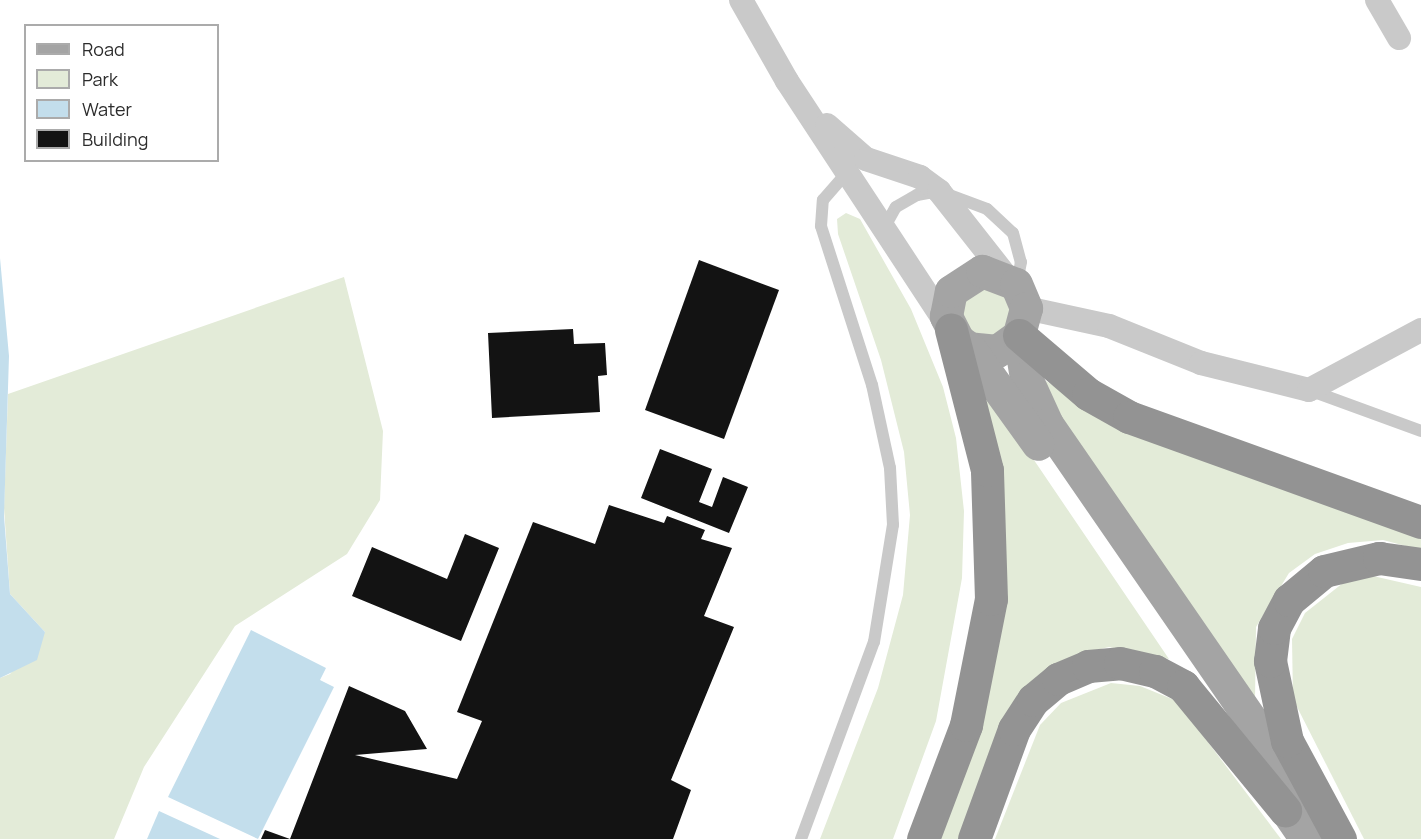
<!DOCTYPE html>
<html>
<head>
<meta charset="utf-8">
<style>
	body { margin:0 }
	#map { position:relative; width:1421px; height:839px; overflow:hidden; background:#fff; font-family:Manrope,sans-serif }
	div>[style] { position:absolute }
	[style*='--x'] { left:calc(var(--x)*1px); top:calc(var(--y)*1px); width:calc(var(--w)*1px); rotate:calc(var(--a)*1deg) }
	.green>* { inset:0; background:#e3ebd8 }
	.water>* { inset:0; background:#c3deec }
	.building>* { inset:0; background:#131313 }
	.service>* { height:12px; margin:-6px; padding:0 6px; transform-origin:6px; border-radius:6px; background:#c9c9c9 }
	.minor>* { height:24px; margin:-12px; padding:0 12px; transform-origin:12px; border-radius:12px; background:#c9c9c9 }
	.primary>* { height:33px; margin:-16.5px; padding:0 16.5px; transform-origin:16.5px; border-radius:16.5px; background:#a4a4a4 }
	.motorway>* { height:33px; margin:-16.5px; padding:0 16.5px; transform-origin:16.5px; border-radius:16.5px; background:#939393 }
	span { translate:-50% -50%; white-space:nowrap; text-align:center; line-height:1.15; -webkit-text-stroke:6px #fff; paint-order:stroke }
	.legend { position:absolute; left:24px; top:24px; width:195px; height:138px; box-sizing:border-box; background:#fff; border:2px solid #ababab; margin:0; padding:8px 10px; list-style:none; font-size:18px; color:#2c2c2c }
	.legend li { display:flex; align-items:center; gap:12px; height:30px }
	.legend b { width:30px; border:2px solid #ababab }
</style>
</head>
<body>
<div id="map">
	<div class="green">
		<div style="clip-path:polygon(846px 213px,860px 219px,911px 309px,943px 387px,956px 438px,964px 511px,962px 578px,936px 721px,893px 839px,820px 839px,878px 688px,903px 595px,910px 515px,904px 452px,881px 360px,838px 234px,837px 219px)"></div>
		<div style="clip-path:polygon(344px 277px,383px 431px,380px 500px,347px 554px,235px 626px,144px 767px,114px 839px,0 839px,0 678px,10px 674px,45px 632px,10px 594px,4px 508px,8px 394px)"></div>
		<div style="clip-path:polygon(985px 281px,1015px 304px,1001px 336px,966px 332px,960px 296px)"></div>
		<div style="clip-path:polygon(1040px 377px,1069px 396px,1421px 535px,1421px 550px,1383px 540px,1348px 543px,1315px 554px,1289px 573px,1256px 627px,1255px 700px,1051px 408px)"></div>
		<div style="clip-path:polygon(983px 385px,1169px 659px,1109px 647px,1079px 654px,960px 839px,936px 839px,1004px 605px,1004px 494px)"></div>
		<div style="clip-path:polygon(1373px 576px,1421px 587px,1421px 839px,1364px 839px,1293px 699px,1292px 639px,1305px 613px,1348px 579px)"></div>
		<div style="clip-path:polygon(1111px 683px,1140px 686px,1177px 701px,1281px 839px,995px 839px,1040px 725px,1061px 703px)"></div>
	</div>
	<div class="water">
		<div style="clip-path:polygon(0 258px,9px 356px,4px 516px,10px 594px,45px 632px,37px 660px,0 678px)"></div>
		<div style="clip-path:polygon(251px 630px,326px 668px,320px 680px,334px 687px,258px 839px,168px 797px)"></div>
		<div style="clip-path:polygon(159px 811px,220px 839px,147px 839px)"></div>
	</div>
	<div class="building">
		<div style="clip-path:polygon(699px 260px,779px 290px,724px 439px,645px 410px)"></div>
		<div style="clip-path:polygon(573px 329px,574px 344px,605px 343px,607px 375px,598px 376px,600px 412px,492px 418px,488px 333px)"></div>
		<div style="clip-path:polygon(660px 449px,712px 469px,699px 502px,712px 507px,723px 477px,748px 487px,729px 533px,641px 498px)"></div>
		<div style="clip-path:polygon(609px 505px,664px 523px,667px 516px,705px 530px,701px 539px,732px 548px,704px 616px,734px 627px,671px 780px,691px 790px,673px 839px,290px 839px,349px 686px,405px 711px,427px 749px,355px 755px,457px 779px,482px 721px,457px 712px,533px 522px,595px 544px)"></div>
		<div style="clip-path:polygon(465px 534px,499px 548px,461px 641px,352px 596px,372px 547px,447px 579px)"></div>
		<div style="clip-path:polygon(265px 830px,290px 839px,261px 839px)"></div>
	</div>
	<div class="service">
		<div style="--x:883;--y:230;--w:26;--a:-61"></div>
		<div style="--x:896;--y:207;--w:24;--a:-30"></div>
		<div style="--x:917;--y:195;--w:22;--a:-10"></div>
		<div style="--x:939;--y:191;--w:51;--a:20.6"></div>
		<div style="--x:987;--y:209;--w:35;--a:43"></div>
		<div style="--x:1013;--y:233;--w:30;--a:75"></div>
		<div style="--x:1021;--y:262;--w:21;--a:101"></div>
		<div style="--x:1309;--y:390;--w:119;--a:20.1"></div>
		<div style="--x:801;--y:839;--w:210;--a:-69.7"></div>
		<div style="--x:874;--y:642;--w:119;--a:-80.8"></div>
		<div style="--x:893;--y:525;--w:57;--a:-93"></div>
		<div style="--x:890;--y:468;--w:85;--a:-102.2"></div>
		<div style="--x:872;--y:385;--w:167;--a:-107.8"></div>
		<div style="--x:821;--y:226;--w:26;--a:-86"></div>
		<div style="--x:823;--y:200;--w:40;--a:-49"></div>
	</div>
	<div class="minor">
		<div style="--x:741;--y:0;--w:93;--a:60.4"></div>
		<div style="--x:787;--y:81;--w:295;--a:56.7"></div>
		<div style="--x:1377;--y:0;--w:44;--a:59.9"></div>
		<div style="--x:827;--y:125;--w:52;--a:41.1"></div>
		<div style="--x:866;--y:159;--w:57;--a:18.4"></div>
		<div style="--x:920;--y:177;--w:24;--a:36"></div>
		<div style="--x:939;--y:191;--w:108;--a:51.8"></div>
		<div style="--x:1026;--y:308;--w:85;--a:12.2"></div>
		<div style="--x:1109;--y:326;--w:99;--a:21.9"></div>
		<div style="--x:1201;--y:363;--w:111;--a:14"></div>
		<div style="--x:1309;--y:390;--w:127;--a:-28.2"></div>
	</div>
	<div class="primary">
		<div style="--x:1019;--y:335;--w:27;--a:144"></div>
		<div style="--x:997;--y:351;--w:28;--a:-174"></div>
		<div style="--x:969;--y:348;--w:14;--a:-144"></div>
		<div style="--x:958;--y:340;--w:27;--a:-117"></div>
		<div style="--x:946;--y:316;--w:25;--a:-79"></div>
		<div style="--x:951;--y:291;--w:37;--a:-33"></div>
		<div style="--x:982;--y:271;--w:36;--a:21"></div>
		<div style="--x:1016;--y:284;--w:26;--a:67"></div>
		<div style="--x:1026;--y:308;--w:28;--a:105"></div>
		<div style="--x:1019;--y:335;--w:44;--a:80.8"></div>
		<div style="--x:1026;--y:378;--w:51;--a:65.5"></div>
		<div style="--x:1047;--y:424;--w:449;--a:55.4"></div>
		<div style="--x:969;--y:348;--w:118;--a:54.3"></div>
		<div style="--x:1269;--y:785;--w:65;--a:55.6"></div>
	</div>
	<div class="motorway">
		<div style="--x:1019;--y:335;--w:91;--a:40.5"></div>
		<div style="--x:1088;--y:394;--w:47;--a:29.3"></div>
		<div style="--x:1129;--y:417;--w:310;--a:19.8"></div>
		<div style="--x:923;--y:839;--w:122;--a:-69.3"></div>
		<div style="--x:966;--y:725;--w:128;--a:-78.8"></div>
		<div style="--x:991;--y:599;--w:129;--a:-91.8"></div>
		<div style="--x:987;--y:470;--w:145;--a:-104.4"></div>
		<div style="--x:974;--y:839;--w:117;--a:-70"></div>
		<div style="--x:1014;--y:729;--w:35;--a:-57"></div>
		<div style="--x:1033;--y:700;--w:33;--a:-40"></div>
		<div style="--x:1058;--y:679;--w:33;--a:-23"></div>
		<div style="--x:1088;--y:666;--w:32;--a:-5"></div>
		<div style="--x:1120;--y:663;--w:36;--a:13"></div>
		<div style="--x:1155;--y:671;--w:32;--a:28"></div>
		<div style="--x:1183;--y:686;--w:161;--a:50.6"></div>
		<div style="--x:1340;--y:839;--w:111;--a:-118.4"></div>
		<div style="--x:1287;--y:741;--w:82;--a:-102"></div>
		<div style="--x:1270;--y:661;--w:33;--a:-83"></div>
		<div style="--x:1274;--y:628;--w:32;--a:-62"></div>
		<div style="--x:1289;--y:600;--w:45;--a:-39.6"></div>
		<div style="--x:1324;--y:571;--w:57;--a:-13.3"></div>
		<div style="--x:1379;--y:558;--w:42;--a:8.1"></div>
	</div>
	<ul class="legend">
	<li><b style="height:8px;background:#a4a4a4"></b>Road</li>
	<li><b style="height:16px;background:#e3ebd8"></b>Park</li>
	<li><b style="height:16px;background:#c3deec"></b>Water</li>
	<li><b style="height:16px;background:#131313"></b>Building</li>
	</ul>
</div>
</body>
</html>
